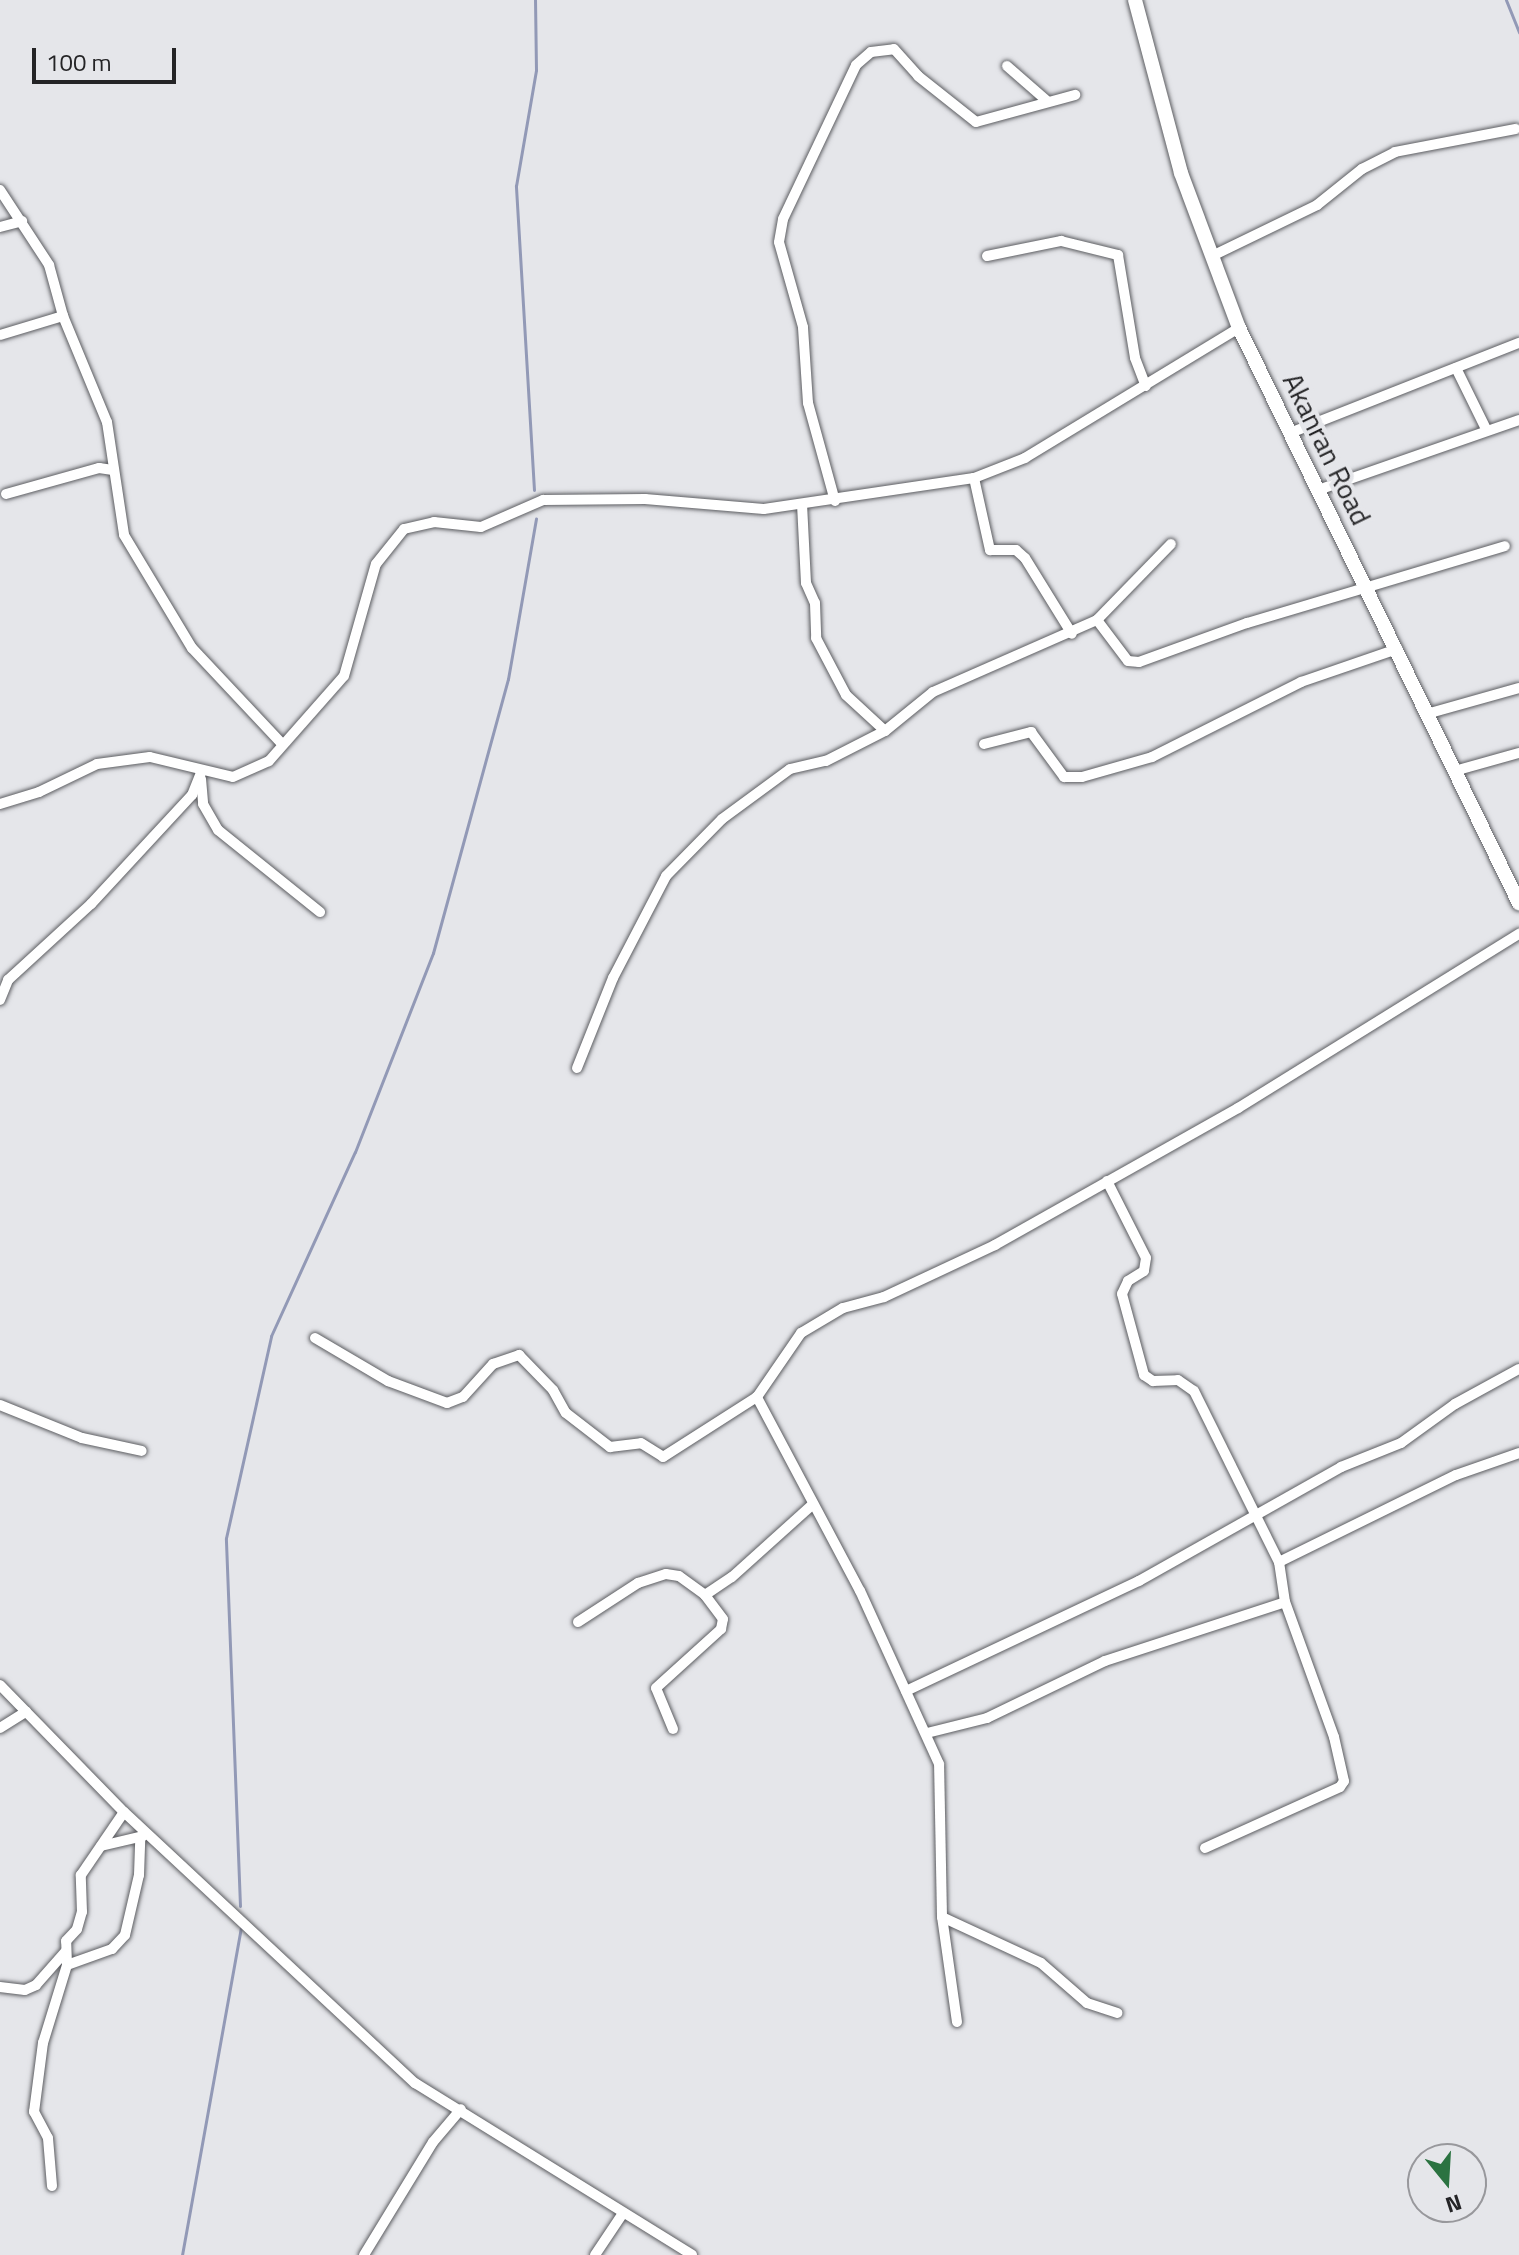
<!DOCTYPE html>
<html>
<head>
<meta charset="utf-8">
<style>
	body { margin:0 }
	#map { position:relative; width:1519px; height:2255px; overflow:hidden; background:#e5e6ea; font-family:"Titillium Web",sans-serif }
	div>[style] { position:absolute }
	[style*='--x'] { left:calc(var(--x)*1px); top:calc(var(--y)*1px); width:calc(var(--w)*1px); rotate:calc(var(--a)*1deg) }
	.stream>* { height:3px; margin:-1.5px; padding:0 1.5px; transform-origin:1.5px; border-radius:1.5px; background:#9299b6 }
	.roads { filter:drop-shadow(0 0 2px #5c5d61) drop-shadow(0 0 2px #5c5d61) }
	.minor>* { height:10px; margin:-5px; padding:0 5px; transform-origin:5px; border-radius:5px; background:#fff }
	.secondary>* { height:14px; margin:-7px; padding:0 7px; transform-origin:7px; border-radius:7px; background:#fff }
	span { translate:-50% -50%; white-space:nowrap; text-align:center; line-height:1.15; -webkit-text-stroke:8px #e5e6ea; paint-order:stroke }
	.street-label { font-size:28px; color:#242426 }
	.north { position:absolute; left:1407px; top:2143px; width:80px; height:80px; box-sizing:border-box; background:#e5e6ea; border:2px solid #98989c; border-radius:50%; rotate:162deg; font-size:22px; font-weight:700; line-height:32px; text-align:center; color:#242426 }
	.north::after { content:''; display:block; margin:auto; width:28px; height:36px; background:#2b7341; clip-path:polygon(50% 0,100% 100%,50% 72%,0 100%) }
	.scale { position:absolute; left:32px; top:48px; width:144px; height:36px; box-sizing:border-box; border:4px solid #242426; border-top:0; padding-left:10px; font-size:24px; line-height:28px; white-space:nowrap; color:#242426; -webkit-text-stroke:6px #e5e6ea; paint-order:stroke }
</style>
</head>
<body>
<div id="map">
	<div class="stream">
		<div style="--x:1506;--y:0;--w:35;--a:68"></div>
		<div style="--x:534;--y:490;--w:305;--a:-93.4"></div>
		<div style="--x:516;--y:186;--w:118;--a:-80.2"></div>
		<div style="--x:536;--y:70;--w:70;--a:-90.8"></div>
		<div style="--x:240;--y:1906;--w:368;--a:-92.2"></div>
		<div style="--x:226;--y:1538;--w:207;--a:-77.4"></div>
		<div style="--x:271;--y:1336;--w:202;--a:-65.5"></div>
		<div style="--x:355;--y:1152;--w:214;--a:-68.6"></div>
		<div style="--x:433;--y:953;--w:284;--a:-74.7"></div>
		<div style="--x:508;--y:679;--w:163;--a:-80.1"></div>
		<div style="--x:182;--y:2255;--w:334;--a:-79.8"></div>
	</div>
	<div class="roads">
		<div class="minor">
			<div style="--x:1007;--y:66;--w:52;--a:41.1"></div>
			<div style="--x:0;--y:190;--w:90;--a:56.8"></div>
			<div style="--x:49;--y:265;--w:53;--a:74.6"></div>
			<div style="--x:63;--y:316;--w:115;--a:67.5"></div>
			<div style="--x:107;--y:422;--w:114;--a:81.4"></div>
			<div style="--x:124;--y:535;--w:132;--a:59"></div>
			<div style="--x:192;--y:648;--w:132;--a:46.8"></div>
			<div style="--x:0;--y:227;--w:23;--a:-15"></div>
			<div style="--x:987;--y:256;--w:76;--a:-11.5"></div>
			<div style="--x:1061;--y:241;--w:59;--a:13.8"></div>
			<div style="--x:1118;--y:255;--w:104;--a:80.6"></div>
			<div style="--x:1135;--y:358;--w:30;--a:69"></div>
			<div style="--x:1212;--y:256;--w:117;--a:-25.9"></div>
			<div style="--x:1317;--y:205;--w:58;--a:-38.7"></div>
			<div style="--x:1362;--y:169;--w:37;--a:-27"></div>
			<div style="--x:1395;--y:152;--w:123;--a:-10.8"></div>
			<div style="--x:0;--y:335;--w:66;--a:-16.8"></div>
			<div style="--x:1456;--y:368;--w:68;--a:63.8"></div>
			<div style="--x:1290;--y:433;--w:246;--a:-21.5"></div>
			<div style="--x:974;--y:478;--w:74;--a:77.5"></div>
			<div style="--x:990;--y:550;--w:26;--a:0"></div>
			<div style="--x:1016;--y:550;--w:12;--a:42"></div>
			<div style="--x:1025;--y:558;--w:89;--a:58.3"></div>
			<div style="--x:1318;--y:490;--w:213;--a:-19.2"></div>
			<div style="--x:6;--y:494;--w:97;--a:-15.6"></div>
			<div style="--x:99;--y:468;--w:14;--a:8"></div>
			<div style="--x:835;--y:501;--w:102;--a:-105.4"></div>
			<div style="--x:808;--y:403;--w:76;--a:-93.8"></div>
			<div style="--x:803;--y:327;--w:88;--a:-105.8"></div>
			<div style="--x:779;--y:242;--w:23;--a:-80"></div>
			<div style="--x:783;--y:219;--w:170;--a:-64.6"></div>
			<div style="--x:856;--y:65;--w:20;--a:-41"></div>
			<div style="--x:871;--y:52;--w:23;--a:-7"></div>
			<div style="--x:894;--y:49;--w:36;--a:48"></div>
			<div style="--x:918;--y:76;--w:74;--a:38.4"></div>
			<div style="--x:976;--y:122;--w:103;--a:-15.3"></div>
			<div style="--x:802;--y:504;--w:79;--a:87.1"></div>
			<div style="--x:806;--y:583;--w:22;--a:66"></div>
			<div style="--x:815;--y:603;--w:35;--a:88"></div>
			<div style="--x:816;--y:638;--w:64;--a:62.2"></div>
			<div style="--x:846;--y:695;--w:53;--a:42.7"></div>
			<div style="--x:1097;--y:620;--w:51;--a:52.9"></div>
			<div style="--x:1128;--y:661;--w:11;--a:5"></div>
			<div style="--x:1139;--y:662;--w:115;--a:-19.9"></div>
			<div style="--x:1247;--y:623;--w:269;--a:-16.6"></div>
			<div style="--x:1430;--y:713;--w:92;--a:-15.7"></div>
			<div style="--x:984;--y:744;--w:49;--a:-14.3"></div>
			<div style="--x:1031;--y:732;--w:56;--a:53.7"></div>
			<div style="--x:1064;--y:777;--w:18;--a:0"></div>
			<div style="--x:1082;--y:777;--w:73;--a:-15.9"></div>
			<div style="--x:1152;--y:757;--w:167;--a:-26.7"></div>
			<div style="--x:1301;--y:682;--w:102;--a:-19"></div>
			<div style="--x:1458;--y:770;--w:63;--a:-15.6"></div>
			<div style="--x:201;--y:779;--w:25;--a:85"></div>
			<div style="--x:203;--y:804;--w:30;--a:60"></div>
			<div style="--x:218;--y:830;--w:131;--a:38.8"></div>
			<div style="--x:0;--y:804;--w:41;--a:-17.1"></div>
			<div style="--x:39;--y:792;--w:64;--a:-25.8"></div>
			<div style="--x:97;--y:764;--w:53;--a:-7.5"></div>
			<div style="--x:150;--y:757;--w:85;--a:13.5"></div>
			<div style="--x:233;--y:777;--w:39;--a:-24"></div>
			<div style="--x:269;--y:761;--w:113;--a:-48.6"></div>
			<div style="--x:344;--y:676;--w:116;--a:-74.1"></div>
			<div style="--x:376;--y:564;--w:45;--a:-51.3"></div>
			<div style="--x:404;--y:529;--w:31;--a:-13"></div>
			<div style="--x:434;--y:522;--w:47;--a:6.1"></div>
			<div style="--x:481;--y:527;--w:68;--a:-23.5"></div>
			<div style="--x:543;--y:500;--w:102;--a:-0.6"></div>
			<div style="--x:645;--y:499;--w:119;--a:4.8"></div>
			<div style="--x:764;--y:509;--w:212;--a:-8.4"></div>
			<div style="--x:974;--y:478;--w:55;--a:-21.4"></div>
			<div style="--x:1025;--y:458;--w:250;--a:-31.3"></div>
			<div style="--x:0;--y:1000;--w:22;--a:-68"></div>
			<div style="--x:8;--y:980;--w:113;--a:-42.5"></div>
			<div style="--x:91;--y:904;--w:149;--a:-47.2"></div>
			<div style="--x:192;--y:795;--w:24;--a:-68"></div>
			<div style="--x:577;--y:1068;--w:97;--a:-68.2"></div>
			<div style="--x:613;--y:978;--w:115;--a:-62.5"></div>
			<div style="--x:666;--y:876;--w:80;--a:-45.5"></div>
			<div style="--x:722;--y:819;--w:84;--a:-36.3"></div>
			<div style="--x:790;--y:769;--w:37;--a:-13"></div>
			<div style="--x:826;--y:761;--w:66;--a:-27"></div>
			<div style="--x:885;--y:731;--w:62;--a:-39.1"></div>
			<div style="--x:933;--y:692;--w:179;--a:-23.7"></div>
			<div style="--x:1097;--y:620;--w:106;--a:-45.8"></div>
			<div style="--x:1107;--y:1181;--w:86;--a:63.1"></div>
			<div style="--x:1146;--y:1258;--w:13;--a:99"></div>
			<div style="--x:1144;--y:1271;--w:19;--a:148"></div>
			<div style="--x:1128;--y:1281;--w:14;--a:115"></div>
			<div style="--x:1122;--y:1294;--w:84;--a:74.8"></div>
			<div style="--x:1144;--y:1375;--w:11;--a:34"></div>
			<div style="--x:1153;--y:1381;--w:25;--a:-2"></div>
			<div style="--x:1178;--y:1380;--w:19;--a:35"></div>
			<div style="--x:1194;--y:1391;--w:191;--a:63.6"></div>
			<div style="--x:315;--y:1338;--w:85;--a:30.5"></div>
			<div style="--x:388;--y:1381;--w:63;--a:20.4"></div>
			<div style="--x:447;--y:1403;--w:17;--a:-21"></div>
			<div style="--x:463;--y:1397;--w:45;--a:-47.7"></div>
			<div style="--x:493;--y:1364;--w:28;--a:-19"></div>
			<div style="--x:519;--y:1355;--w:49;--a:45.8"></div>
			<div style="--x:553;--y:1390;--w:26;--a:61"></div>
			<div style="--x:566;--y:1413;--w:56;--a:37.7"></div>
			<div style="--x:610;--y:1447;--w:31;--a:-7"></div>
			<div style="--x:641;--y:1443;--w:26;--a:32"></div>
			<div style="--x:663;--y:1457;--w:112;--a:-32.6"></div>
			<div style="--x:0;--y:1405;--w:88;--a:21.9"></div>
			<div style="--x:82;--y:1438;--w:61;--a:12.2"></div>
			<div style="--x:578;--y:1622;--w:72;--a:-33"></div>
			<div style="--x:638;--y:1583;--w:29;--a:-18"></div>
			<div style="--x:666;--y:1574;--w:13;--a:9"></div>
			<div style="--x:679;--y:1576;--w:32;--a:36"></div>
			<div style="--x:705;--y:1595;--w:32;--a:-34"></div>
			<div style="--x:732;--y:1577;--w:109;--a:-42"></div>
			<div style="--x:0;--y:1685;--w:177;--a:45.7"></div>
			<div style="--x:124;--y:1812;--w:398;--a:43"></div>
			<div style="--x:415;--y:2083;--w:326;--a:31.8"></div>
			<div style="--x:906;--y:1691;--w:258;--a:-25.3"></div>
			<div style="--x:1139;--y:1581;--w:232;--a:-29.4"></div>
			<div style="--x:1341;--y:1467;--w:65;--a:-21.8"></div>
			<div style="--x:1401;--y:1443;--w:67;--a:-35.8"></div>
			<div style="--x:1455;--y:1404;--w:73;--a:-28.7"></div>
			<div style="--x:0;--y:1728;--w:31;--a:-32"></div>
			<div style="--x:673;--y:1729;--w:44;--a:-112.5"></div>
			<div style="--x:656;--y:1688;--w:88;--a:-42.2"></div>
			<div style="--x:721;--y:1629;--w:10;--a:-79"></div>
			<div style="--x:723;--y:1619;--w:30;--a:-127"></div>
			<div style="--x:927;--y:1733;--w:62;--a:-14"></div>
			<div style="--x:987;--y:1718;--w:131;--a:-25.8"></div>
			<div style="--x:1105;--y:1661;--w:189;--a:-18.1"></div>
			<div style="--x:101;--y:1846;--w:43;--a:-13.4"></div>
			<div style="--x:1205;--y:1848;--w:148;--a:-24.3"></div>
			<div style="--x:1340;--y:1787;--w:7;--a:-56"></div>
			<div style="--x:1344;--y:1781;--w:45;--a:-102.8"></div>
			<div style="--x:1334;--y:1737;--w:144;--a:-109.9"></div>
			<div style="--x:1285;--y:1602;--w:40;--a:-98.5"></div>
			<div style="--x:1279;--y:1562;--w:197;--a:-26.2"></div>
			<div style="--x:1456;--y:1475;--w:67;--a:-19.2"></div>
			<div style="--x:942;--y:1917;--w:109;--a:24.9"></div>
			<div style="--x:1041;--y:1963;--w:61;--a:41"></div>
			<div style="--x:1087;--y:2003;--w:32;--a:18"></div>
			<div style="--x:67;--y:1965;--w:48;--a:-19.6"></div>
			<div style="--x:112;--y:1949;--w:19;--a:-47"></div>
			<div style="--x:125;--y:1935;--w:62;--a:-76.9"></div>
			<div style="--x:139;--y:1875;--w:38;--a:-88"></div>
			<div style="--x:0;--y:1987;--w:25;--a:7"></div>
			<div style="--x:25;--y:1990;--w:12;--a:-24"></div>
			<div style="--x:36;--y:1985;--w:45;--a:-48.6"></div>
			<div style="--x:957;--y:2022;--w:106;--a:-98.1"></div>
			<div style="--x:942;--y:1917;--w:153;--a:-91.1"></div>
			<div style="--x:939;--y:1764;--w:190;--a:-114.5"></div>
			<div style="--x:860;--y:1591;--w:220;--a:-118"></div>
			<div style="--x:757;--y:1397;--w:78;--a:-55.5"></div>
			<div style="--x:801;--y:1333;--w:49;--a:-30.8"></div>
			<div style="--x:843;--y:1308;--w:42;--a:-15"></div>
			<div style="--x:884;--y:1297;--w:123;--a:-25.1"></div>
			<div style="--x:995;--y:1245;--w:279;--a:-29.4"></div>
			<div style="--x:1238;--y:1108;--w:331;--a:-31.8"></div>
			<div style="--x:52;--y:2186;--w:48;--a:-94.8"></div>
			<div style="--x:48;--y:2138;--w:30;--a:-118"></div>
			<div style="--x:34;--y:2112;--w:70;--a:-82.6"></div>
			<div style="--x:43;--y:2043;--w:82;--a:-72.9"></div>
			<div style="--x:67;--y:1965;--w:24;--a:-92"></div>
			<div style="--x:66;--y:1941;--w:16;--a:-47"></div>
			<div style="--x:77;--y:1929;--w:18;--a:-74"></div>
			<div style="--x:82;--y:1912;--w:37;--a:-92"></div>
			<div style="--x:81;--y:1875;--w:76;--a:-55.7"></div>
			<div style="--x:364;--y:2255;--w:132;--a:-58.6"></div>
			<div style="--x:433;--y:2142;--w:43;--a:-49.7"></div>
			<div style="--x:595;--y:2255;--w:50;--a:-56.3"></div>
		</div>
		<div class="secondary">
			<div style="--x:1135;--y:0;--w:179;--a:75.1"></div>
			<div style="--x:1181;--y:173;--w:165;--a:69.5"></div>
			<div style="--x:1239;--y:328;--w:640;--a:64.04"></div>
		</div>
	</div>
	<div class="street-label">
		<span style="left:1327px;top:449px;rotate:64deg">Akanran Road</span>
	</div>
	<div class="north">N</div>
	<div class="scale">100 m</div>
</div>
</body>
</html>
